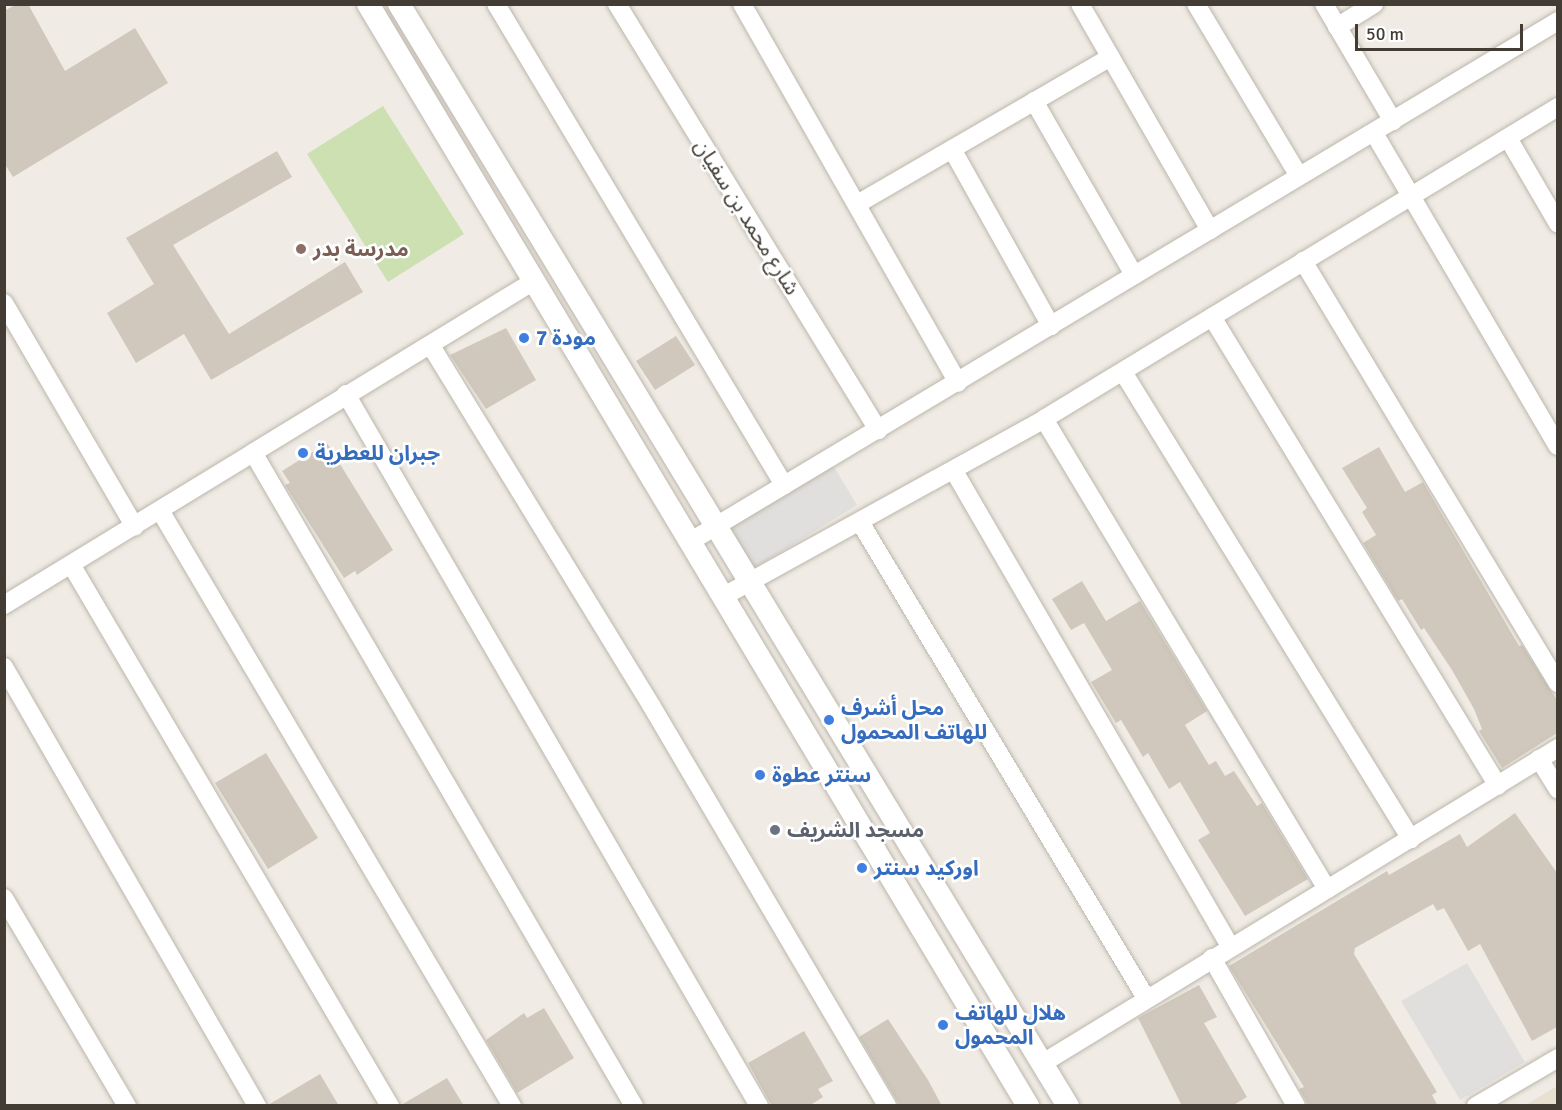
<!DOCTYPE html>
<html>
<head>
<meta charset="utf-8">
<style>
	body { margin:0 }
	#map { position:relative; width:1562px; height:1110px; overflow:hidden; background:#f0ece5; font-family:Signika,"Noto Sans Arabic",sans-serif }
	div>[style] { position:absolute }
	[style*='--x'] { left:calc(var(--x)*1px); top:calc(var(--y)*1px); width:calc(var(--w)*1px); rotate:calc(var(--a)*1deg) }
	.education>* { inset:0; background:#e8e0d0 }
	.green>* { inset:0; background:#cde0b2 }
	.parking>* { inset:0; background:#e1dfdd }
	.building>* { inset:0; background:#d0c8bc }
	.roads { filter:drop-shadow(0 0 2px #bdb6ac) drop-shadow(0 0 2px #bdb6ac) }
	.minor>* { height:18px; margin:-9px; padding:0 9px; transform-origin:9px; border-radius:9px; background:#fff }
	.tertiary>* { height:22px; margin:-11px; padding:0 11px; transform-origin:11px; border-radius:11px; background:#fff }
	.dots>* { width:16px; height:16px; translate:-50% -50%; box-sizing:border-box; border:3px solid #fff; border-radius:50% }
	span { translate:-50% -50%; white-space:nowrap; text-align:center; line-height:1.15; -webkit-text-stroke:5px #fff; paint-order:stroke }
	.street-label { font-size:21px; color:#423c35 }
	.education-label { font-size:21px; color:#785e54; font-weight:700 }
	.left { translate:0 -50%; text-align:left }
	.shop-label { font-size:21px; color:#366cbe; font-weight:700 }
	.worship-label { font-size:21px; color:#5b616d; font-weight:700 }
	.frame { position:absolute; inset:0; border:6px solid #423c35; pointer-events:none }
	.scale { position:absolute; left:1355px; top:24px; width:168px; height:27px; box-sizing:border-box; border:3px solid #423c35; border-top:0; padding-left:8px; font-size:18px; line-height:21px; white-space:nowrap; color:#423c35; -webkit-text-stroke:4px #fff; paint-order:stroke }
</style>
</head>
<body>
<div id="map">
	<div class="education">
		<div style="clip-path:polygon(1557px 1086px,1557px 1105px,1526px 1105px)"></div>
	</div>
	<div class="green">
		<div style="clip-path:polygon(383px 106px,464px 234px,388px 282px,307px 154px)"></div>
	</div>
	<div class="parking">
		<div style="clip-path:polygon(831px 462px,857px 505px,753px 569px,726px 525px)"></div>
		<div style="clip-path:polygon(1467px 963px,1525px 1062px,1460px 1100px,1401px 1001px)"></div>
	</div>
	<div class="building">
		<div style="clip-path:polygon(17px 4px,28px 4px,65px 71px,135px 28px,168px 83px,13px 177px,4px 163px,4px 11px)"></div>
		<div style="clip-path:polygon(277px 151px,292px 177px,173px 245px,229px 334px,345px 262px,363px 292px,211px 380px,184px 334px,136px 363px,107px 313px,154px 284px,126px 238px)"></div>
		<div style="clip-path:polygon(506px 328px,536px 380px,486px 409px,450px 355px)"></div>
		<div style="clip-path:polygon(676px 336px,695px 365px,655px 390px,636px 361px)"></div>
		<div style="clip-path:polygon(327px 443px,393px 550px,357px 575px,355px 571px,344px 578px,285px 485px,290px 483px,282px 471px)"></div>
		<div style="clip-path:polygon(1379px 447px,1405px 492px,1423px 482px,1519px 646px,1522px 645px,1557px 700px,1557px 733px,1502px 768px,1479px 731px,1482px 729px,1474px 709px,1452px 670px,1424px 628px,1421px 630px,1402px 599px,1398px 601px,1363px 543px,1376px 535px,1362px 512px,1367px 508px,1342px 468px)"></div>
		<div style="clip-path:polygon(1082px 581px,1106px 621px,1140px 601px,1207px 711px,1185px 725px,1209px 765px,1216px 761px,1225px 776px,1234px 771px,1257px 806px,1262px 803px,1308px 879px,1245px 916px,1198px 840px,1210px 833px,1180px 782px,1169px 789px,1148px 753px,1143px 757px,1121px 720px,1116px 723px,1091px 682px,1112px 670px,1084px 623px,1071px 630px,1052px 599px)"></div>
		<div style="clip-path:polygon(266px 753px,318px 838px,268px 869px,215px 783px)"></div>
		<div style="clip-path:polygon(1515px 813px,1557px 873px,1557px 1027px,1532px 1041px,1480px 944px,1468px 951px,1444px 908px,1437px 911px,1433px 904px,1355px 948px,1354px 954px,1437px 1092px,1432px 1095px,1438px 1106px,1309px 1106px,1299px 1089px,1304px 1087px,1229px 966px,1387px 871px,1389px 875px,1460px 834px,1467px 847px)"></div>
		<div style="clip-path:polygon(1199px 985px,1217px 1017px,1204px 1023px,1247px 1097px,1232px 1106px,1182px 1106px,1138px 1018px)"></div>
		<div style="clip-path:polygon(544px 1008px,574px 1058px,517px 1093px,486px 1040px,524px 1013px,527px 1018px)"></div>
		<div style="clip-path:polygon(888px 1019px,928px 1080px,942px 1106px,900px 1106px,859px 1037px)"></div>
		<div style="clip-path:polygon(804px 1031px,833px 1081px,818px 1089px,823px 1097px,809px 1106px,772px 1106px,748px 1063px)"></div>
		<div style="clip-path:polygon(320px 1074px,339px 1106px,268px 1106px,268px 1105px)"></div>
		<div style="clip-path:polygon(447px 1078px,464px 1106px,401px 1106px,401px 1105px)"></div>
	</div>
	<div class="roads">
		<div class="minor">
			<div style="--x:496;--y:4;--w:561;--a:59.09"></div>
			<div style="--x:617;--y:4;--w:500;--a:58.5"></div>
			<div style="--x:742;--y:4;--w:436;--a:60.3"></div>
			<div style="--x:1080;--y:4;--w:261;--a:60.1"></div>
			<div style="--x:1196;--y:4;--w:200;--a:59.1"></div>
			<div style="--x:1324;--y:4;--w:136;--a:59.5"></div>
			<div style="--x:1337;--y:27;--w:44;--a:-31.9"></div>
			<div style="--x:1034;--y:101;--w:201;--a:60.1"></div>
			<div style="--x:1374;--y:133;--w:363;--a:59.6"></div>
			<div style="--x:1508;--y:138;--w:99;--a:59.8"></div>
			<div style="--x:952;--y:149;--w:203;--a:60.8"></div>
			<div style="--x:859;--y:203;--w:291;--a:-30.1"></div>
			<div style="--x:1303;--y:261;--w:493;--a:58.9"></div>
			<div style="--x:4;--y:303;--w:259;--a:59.7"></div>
			<div style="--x:1212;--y:317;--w:549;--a:58.62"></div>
			<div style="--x:431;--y:346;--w:421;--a:58.5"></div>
			<div style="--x:651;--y:705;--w:465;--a:59.5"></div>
			<div style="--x:1123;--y:372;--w:549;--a:58.34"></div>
			<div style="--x:346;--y:394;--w:823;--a:59.88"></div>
			<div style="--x:1044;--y:419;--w:549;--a:58.95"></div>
			<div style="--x:254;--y:454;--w:755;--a:59.77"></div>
			<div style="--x:954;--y:471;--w:549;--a:59.84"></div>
			<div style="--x:161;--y:512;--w:690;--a:59.42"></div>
			<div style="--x:860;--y:522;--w:555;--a:59"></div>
			<div style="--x:691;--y:541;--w:1011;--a:-30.95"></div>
			<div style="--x:72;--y:566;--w:627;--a:59.51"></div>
			<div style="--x:724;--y:596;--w:366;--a:-28.9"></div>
			<div style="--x:1044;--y:419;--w:601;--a:-31.26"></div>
			<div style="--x:4;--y:605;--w:621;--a:-31.44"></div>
			<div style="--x:4;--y:667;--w:507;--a:60.04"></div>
			<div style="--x:1539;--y:759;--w:36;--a:58"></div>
			<div style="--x:4;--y:898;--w:242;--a:59.4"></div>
			<div style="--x:1212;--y:958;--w:170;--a:60.4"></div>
			<div style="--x:1043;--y:1063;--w:604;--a:-31.45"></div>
			<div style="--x:1476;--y:1106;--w:95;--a:-30.3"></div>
		</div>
		<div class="tertiary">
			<div style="--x:368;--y:4;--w:1285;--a:59.08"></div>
			<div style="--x:399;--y:4;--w:1289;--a:58.74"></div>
		</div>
	</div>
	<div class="dots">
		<div style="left:301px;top:249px;background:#8d6e63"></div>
		<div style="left:524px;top:338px;background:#3f7fe0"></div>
		<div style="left:303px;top:453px;background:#3f7fe0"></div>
		<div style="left:829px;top:720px;background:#3f7fe0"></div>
		<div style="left:760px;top:775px;background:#3f7fe0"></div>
		<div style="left:775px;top:830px;background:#6b7280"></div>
		<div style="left:862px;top:868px;background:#3f7fe0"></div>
		<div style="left:943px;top:1025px;background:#3f7fe0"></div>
	</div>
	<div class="street-label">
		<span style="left:747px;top:217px;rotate:58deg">شارع محمد بن سفيان</span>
	</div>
	<div class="education-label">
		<span class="left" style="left:313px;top:249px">مدرسة بدر</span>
	</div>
	<div class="shop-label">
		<span class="left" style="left:536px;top:338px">مودة 7</span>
		<span class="left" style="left:315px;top:453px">جبران للعطرية</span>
		<span class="left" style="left:841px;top:720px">محل أشرف<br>للهاتف المحمول</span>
		<span class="left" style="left:772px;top:775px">سنتر عطوة</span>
		<span class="left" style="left:874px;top:868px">اوركيد سنتر</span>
		<span class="left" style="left:955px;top:1025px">هلال للهاتف<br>المحمول</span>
	</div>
	<div class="worship-label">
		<span class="left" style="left:787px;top:830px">مسجد الشريف</span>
	</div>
	<div class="frame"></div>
	<div class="scale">50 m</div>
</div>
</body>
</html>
